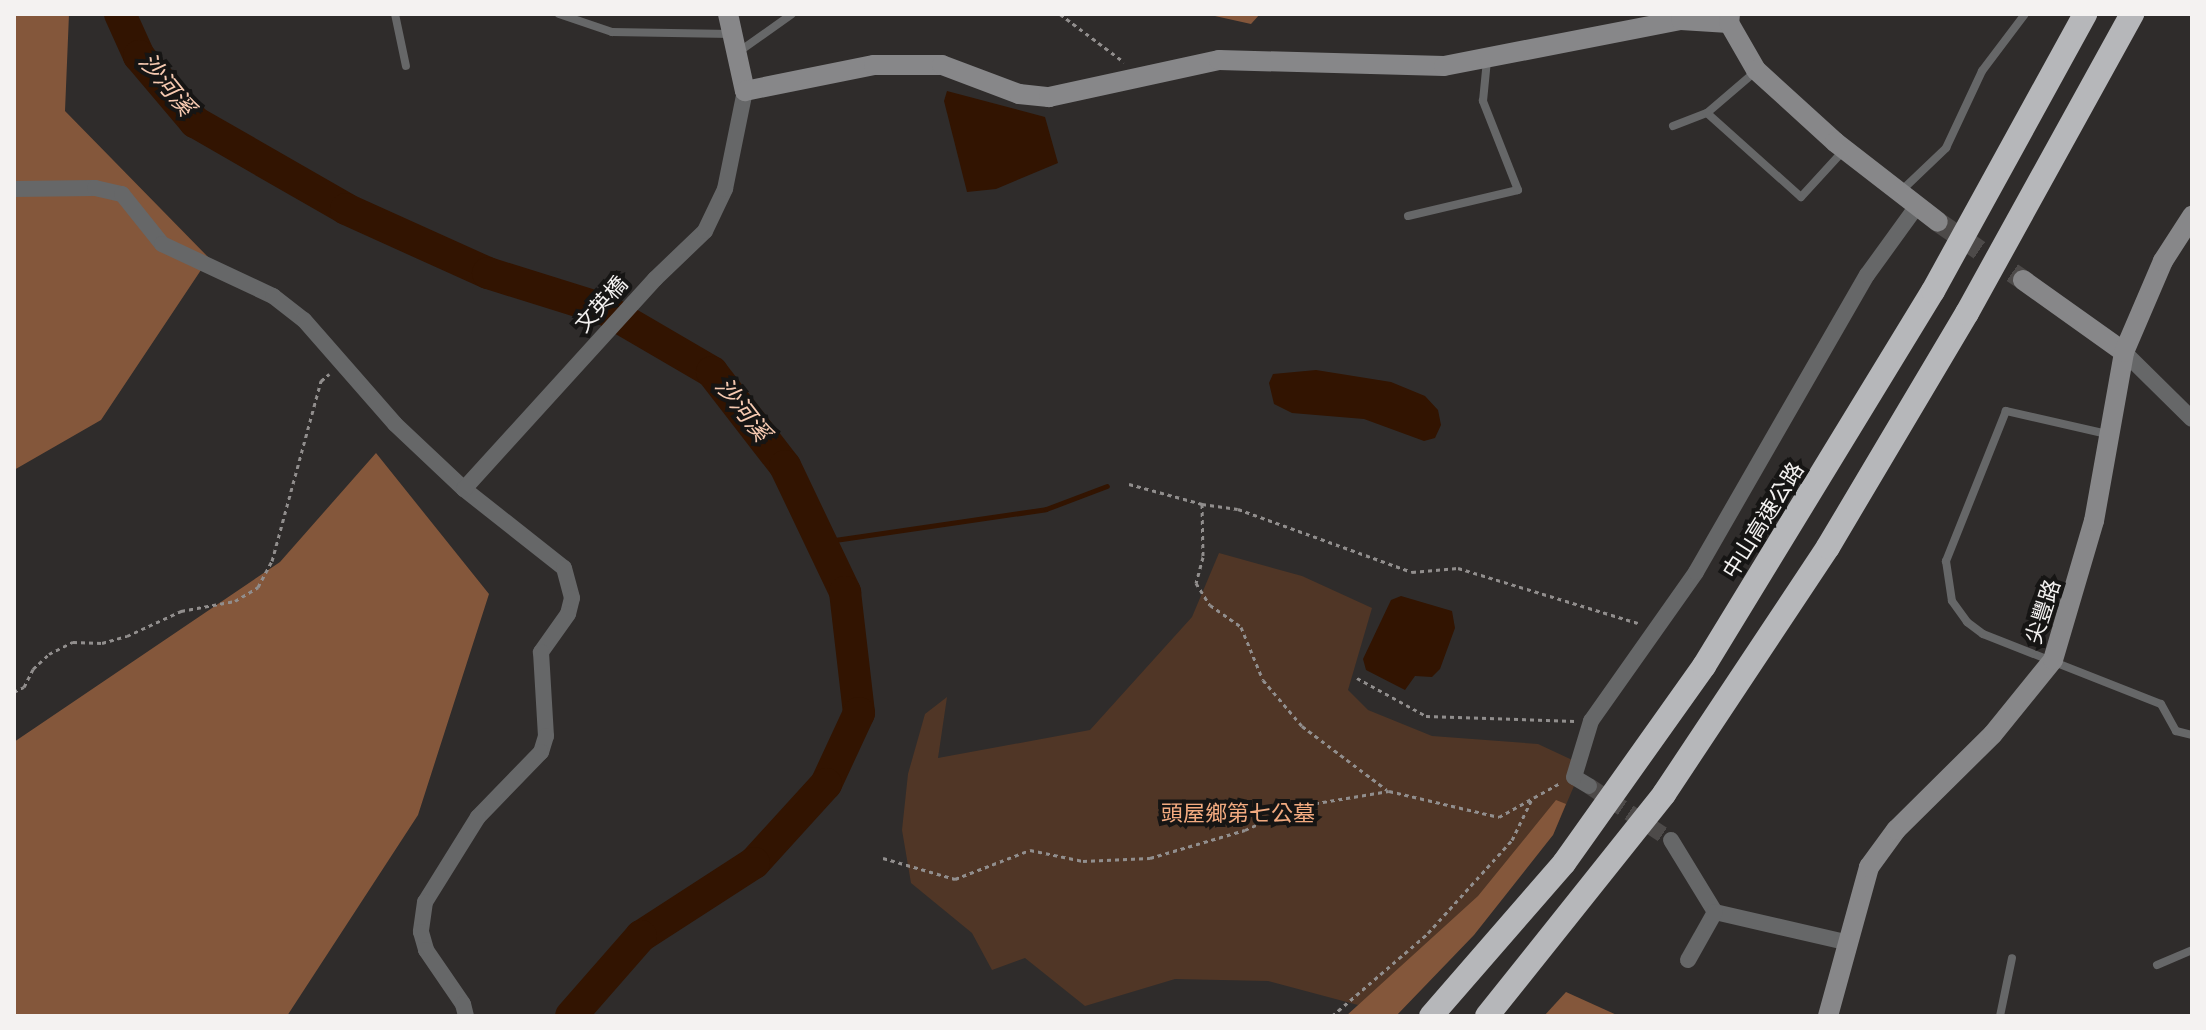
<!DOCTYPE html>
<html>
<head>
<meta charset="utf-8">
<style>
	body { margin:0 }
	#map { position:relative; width:2206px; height:1030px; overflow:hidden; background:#2f2c2b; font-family:Karla,"Noto Sans TC",sans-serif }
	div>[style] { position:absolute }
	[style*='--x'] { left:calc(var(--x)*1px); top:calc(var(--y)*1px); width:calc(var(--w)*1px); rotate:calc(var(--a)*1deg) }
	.green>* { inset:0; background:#503626 }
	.forest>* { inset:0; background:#84573b }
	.water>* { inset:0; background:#321401 }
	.stream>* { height:5px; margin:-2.5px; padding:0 2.5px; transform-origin:2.5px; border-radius:2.5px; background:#321401 }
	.river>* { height:32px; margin:-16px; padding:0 16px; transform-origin:16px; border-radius:16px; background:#321401 }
	.street-tunnel>* { height:16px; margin-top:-8px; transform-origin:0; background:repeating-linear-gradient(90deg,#4d4a49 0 16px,transparent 0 24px) }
	.secondary-tunnel>* { height:20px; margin-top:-10px; transform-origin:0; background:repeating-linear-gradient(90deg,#4d4a49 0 20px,transparent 0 30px) }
	.path>* { height:3px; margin-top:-1.5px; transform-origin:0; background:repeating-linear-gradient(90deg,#918e8d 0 4px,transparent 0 8px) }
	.lane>* { height:8px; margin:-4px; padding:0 4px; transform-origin:4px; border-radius:4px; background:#666768 }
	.street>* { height:16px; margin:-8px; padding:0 8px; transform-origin:8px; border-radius:8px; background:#666768 }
	.secondary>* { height:20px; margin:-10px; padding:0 10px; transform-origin:10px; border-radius:10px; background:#878789 }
	.highway>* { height:24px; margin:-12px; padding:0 12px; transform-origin:12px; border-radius:12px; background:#b6b7ba }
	span { translate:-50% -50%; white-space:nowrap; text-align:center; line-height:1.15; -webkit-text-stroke:8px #161514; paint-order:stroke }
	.street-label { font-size:22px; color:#f4f2f1 }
	.park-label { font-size:22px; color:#f3ab80 }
	.water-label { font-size:24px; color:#f7cab1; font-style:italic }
	.frame { position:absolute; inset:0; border:16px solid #f4f2f1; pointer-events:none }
</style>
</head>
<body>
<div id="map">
	<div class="green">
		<div style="clip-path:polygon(1219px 553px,1302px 576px,1372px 608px,1348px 690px,1368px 710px,1432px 736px,1538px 744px,1583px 765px,1553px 835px,1406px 971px,1358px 1005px,1268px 981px,1175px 979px,1085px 1006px,1025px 958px,992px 970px,972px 933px,911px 883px,902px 830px,908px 774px,925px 714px,947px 697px,938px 758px,1090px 730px,1192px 617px)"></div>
	</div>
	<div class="forest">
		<div style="clip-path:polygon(14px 14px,69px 14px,65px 111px,209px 258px,101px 420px,14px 470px)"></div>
		<div style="clip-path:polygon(1206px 14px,1260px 14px,1251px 24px)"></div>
		<div style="clip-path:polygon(376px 453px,489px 594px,418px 815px,287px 1016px,14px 1016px,14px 742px,280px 562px)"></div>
		<div style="clip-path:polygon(1556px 800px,1566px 804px,1553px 835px,1474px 935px,1396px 1016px,1346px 1016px,1478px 896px)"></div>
		<div style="clip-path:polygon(1566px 992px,1619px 1016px,1544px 1016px)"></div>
	</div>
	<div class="water">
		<div style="clip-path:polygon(947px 91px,1045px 117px,1058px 163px,996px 189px,967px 192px,944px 101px)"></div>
		<div style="clip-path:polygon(1316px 370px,1391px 382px,1425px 396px,1438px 410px,1441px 425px,1435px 438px,1424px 441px,1364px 419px,1292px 413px,1274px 404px,1269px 383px,1273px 374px)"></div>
		<div style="clip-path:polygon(1401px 596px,1452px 611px,1455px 628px,1440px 669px,1432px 677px,1415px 676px,1405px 690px,1366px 670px,1363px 659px,1391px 600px)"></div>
	</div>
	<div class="stream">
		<div style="--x:821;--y:542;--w:227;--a:-8.3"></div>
		<div style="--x:1046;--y:509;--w:65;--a:-20.7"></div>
	</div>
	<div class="river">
		<div style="--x:120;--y:14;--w:46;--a:65.7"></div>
		<div style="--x:139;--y:56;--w:87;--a:49.7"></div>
		<div style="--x:195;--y:122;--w:174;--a:29.9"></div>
		<div style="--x:346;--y:209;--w:156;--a:24.3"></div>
		<div style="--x:488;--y:273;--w:124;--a:17.4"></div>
		<div style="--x:606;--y:310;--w:123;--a:30.3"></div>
		<div style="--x:712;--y:372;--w:119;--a:52.2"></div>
		<div style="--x:785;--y:466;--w:140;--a:64.5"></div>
		<div style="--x:845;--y:592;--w:122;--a:83.4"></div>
		<div style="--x:859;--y:713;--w:78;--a:114.9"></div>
		<div style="--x:826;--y:784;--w:107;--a:132.3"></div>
		<div style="--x:754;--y:863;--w:135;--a:147.1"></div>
		<div style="--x:641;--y:936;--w:106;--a:131.2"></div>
	</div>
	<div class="street-tunnel">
		<div style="--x:1589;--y:786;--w:98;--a:33.4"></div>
	</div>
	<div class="secondary-tunnel">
		<div style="--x:1938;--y:222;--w:103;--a:34.3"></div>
	</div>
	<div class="path">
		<div style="--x:1060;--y:14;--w:80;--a:36.9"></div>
		<div style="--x:1129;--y:484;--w:76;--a:15.3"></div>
		<div style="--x:1202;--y:504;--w:53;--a:88.9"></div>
		<div style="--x:1203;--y:557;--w:27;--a:105"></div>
		<div style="--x:1196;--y:583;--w:26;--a:58"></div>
		<div style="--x:1210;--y:605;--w:38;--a:35"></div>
		<div style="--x:1241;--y:627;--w:57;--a:67.5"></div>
		<div style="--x:1263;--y:680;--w:60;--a:49.7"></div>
		<div style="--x:1302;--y:726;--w:106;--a:37"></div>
		<div style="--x:1202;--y:504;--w:36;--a:8"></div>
		<div style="--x:1238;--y:509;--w:185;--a:19.9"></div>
		<div style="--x:1412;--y:572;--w:46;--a:-5"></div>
		<div style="--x:1458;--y:568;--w:188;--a:17"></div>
		<div style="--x:1357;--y:678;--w:79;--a:28.8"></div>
		<div style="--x:1426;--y:716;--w:149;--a:1.9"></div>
		<div style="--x:14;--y:692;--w:11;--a:-27"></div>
		<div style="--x:24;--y:687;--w:20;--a:-63"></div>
		<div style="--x:33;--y:669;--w:22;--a:-43"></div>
		<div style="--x:49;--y:654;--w:27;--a:-27"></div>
		<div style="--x:73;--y:642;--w:29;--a:2"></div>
		<div style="--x:102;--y:643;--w:26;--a:-16"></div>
		<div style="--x:127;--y:636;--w:60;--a:-24.8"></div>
		<div style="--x:181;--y:611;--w:55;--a:-10.5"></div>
		<div style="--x:235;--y:601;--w:27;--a:-31"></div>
		<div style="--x:258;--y:587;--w:30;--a:-62"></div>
		<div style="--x:272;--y:561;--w:187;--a:-74.8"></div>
		<div style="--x:321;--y:381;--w:11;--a:-41"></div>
		<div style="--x:883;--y:858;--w:75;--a:16.3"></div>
		<div style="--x:955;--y:879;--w:80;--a:-21.1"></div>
		<div style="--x:1030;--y:850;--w:54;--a:11.7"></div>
		<div style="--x:1083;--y:861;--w:67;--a:-2.6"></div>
		<div style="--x:1150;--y:858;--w:99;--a:-16.4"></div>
		<div style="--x:1245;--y:830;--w:59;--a:-24"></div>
		<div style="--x:1299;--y:806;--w:91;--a:-9.5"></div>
		<div style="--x:1389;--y:791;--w:113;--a:13.3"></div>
		<div style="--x:1499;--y:817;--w:70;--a:-29.1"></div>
		<div style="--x:1332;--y:1016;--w:127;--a:-40.8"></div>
		<div style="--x:1428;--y:933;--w:125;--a:-47.9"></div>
		<div style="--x:1512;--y:840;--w:48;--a:-64"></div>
	</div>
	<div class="lane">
		<div style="--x:395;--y:14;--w:53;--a:78.1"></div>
		<div style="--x:559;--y:14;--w:56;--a:18.8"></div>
		<div style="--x:612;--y:32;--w:119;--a:1"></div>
		<div style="--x:737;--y:53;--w:67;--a:-35.3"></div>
		<div style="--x:1707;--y:113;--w:126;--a:41.8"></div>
		<div style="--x:1801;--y:197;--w:64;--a:-47.5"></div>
		<div style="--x:1673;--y:126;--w:36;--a:-21"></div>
		<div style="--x:1707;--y:113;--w:65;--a:-40.6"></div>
		<div style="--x:1900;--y:192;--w:64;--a:-43.7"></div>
		<div style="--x:1946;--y:148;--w:85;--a:-64.9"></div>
		<div style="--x:1982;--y:71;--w:71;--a:-53"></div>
		<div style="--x:1408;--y:216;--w:113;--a:-13.3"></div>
		<div style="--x:1518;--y:190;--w:96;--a:-111.5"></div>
		<div style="--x:1483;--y:101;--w:41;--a:-84.4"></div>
		<div style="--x:2107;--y:434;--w:104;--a:-167.2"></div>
		<div style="--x:2006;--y:411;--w:162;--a:111.8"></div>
		<div style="--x:1946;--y:561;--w:40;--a:81.5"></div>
		<div style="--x:1952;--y:601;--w:26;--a:54"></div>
		<div style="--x:1967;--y:622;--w:20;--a:37"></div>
		<div style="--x:1983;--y:634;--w:191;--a:21.5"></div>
		<div style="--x:2161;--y:704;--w:31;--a:61"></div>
		<div style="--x:2176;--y:731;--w:16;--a:14"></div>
		<div style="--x:2157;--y:965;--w:38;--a:-23"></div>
		<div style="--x:2000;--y:1016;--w:59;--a:-78.3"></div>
	</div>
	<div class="street">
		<div style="--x:14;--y:189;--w:81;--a:-0.7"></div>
		<div style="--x:95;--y:188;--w:28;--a:13"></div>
		<div style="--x:122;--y:194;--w:64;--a:51.3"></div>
		<div style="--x:162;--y:244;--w:123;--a:25.1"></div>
		<div style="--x:273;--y:296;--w:39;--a:38"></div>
		<div style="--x:304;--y:320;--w:138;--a:48.8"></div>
		<div style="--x:395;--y:424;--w:95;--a:43.3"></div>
		<div style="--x:464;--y:489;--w:127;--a:38.3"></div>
		<div style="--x:564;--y:568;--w:31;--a:75"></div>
		<div style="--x:572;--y:598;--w:16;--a:104"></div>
		<div style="--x:568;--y:614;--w:47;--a:125.4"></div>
		<div style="--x:541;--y:652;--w:84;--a:86.6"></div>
		<div style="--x:546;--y:736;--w:17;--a:107"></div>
		<div style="--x:541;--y:752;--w:91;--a:134.1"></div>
		<div style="--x:478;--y:817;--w:100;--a:121.9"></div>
		<div style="--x:425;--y:902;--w:30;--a:98"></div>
		<div style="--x:421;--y:932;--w:19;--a:74"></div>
		<div style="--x:426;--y:950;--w:65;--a:55.6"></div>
		<div style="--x:463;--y:1004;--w:12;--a:76"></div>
		<div style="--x:2124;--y:352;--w:95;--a:44.6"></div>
		<div style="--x:464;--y:489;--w:284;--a:-47.7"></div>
		<div style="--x:655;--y:279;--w:69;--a:-43.8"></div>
		<div style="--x:705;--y:231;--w:47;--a:-64.5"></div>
		<div style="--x:725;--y:189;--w:100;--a:-78.5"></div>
		<div style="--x:1589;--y:786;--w:17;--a:-149"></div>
		<div style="--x:1574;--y:777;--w:59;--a:-73.1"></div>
		<div style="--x:1591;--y:721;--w:182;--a:-54.8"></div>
		<div style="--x:1696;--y:572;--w:343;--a:-60.1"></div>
		<div style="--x:1867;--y:275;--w:85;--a:-54.1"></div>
		<div style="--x:1671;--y:840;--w:84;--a:58.6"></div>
		<div style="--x:1715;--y:912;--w:138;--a:13"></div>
		<div style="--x:1688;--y:960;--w:55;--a:-60.6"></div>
	</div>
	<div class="secondary">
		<div style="--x:728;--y:14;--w:79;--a:77.6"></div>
		<div style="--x:745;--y:91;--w:132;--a:-11.4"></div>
		<div style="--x:874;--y:65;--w:68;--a:0"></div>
		<div style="--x:942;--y:65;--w:82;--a:20.6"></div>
		<div style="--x:1019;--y:94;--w:30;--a:6"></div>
		<div style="--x:1049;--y:97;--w:174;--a:-12.3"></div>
		<div style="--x:1219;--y:60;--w:225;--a:1.5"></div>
		<div style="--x:1444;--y:66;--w:241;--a:-11"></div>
		<div style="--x:1681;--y:20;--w:48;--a:3.6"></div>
		<div style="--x:1730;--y:14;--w:9;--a:96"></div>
		<div style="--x:1729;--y:23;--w:54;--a:60.1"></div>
		<div style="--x:1756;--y:70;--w:107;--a:42.3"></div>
		<div style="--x:1835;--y:142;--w:130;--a:37.8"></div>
		<div style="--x:2023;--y:280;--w:124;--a:35.5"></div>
		<div style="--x:1828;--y:1016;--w:155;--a:-74.6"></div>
		<div style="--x:1869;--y:867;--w:46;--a:-53.9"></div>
		<div style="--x:1896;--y:830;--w:136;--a:-44.7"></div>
		<div style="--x:1993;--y:734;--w:95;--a:-51"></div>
		<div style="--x:2053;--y:660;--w:145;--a:-73.6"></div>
		<div style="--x:2094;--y:521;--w:172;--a:-79.9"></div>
		<div style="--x:2124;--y:352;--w:99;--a:-66.8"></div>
		<div style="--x:2163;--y:261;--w:54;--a:-57.2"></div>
	</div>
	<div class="highway">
		<div style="--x:1431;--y:1016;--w:203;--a:-49"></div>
		<div style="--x:1564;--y:863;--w:242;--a:-54.6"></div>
		<div style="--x:1704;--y:666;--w:439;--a:-58.6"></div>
		<div style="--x:1933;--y:291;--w:316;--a:-61.2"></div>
		<div style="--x:1487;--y:1016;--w:284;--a:-51.4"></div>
		<div style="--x:1664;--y:794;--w:296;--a:-56.4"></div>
		<div style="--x:1828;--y:547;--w:272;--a:-59.3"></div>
		<div style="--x:1967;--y:313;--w:342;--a:-61.1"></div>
	</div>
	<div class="street-label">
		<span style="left:602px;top:305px;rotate:-48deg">文英橋</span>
		<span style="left:1764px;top:521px;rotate:-58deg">中山高速公路</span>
		<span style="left:2044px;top:612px;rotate:-72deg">尖豐路</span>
	</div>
	<div class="park-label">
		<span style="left:1238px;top:815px">頭屋鄉第七公墓</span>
	</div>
	<div class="water-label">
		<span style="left:166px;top:85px;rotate:51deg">沙河溪</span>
		<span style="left:742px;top:410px;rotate:52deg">沙河溪</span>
	</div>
	<div class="frame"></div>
</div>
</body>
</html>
